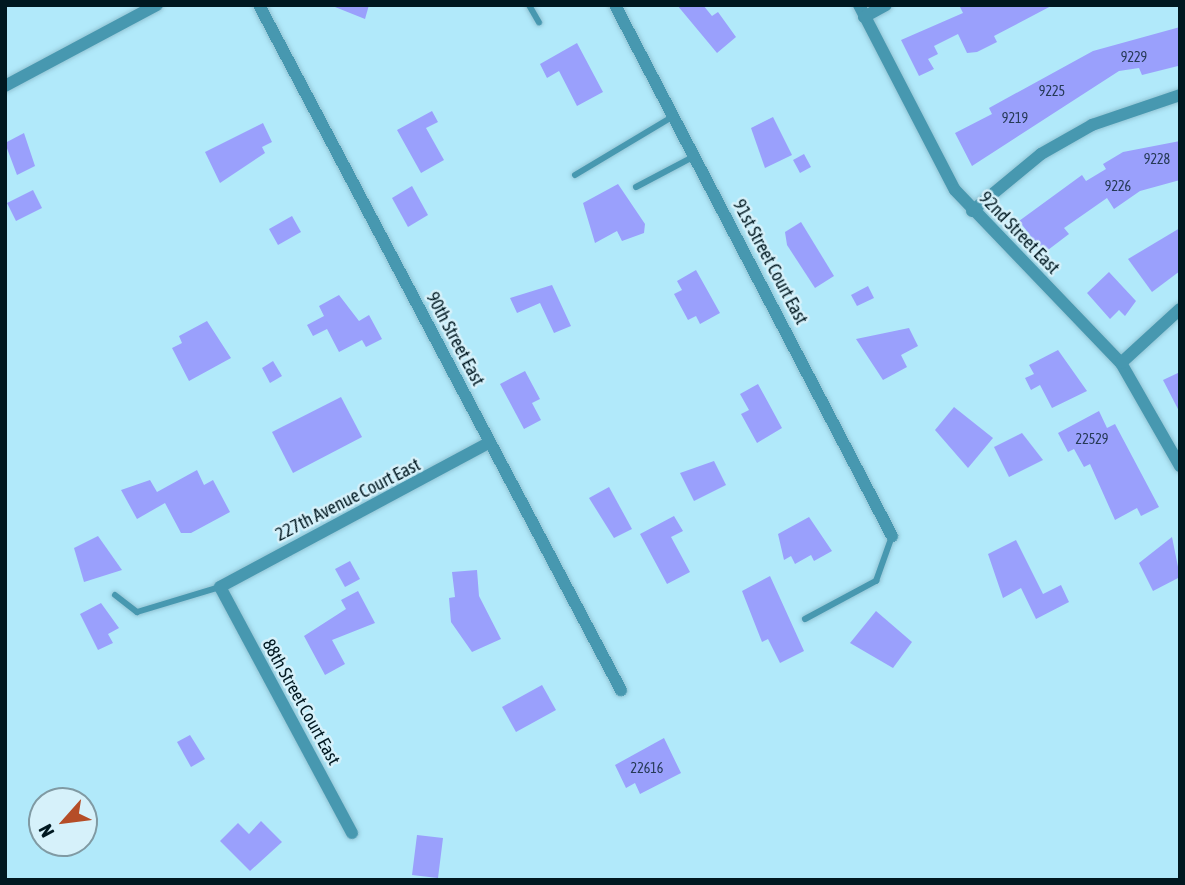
<!DOCTYPE html>
<html>
<head>
<meta charset="utf-8">
<style>
	body { margin:0 }
	#map { position:relative; width:1185px; height:885px; overflow:hidden; background:#b1e9fa; font-family:"Asap Condensed",sans-serif }
	div>[style] { position:absolute }
	[style*='--x'] { left:calc(var(--x)*1px); top:calc(var(--y)*1px); width:calc(var(--w)*1px); rotate:calc(var(--a)*1deg) }
	.building>* { inset:0; background:#9aa0fc }
	.roads { filter:drop-shadow(0 0 2px #91c3d3) drop-shadow(0 0 2px #91c3d3) }
	.lane>* { height:6px; margin:-3px; padding:0 3px; transform-origin:3px; border-radius:3px; background:#4798b0 }
	.street>* { height:12px; margin:-6px; padding:0 6px; transform-origin:6px; border-radius:6px; background:#4798b0 }
	span { translate:-50% -50%; white-space:nowrap; text-align:center; line-height:1.15; -webkit-text-stroke:5px #d6f1fa; paint-order:stroke }
	.number-label { font-size:14px; color:#263a57 }
	.number-label span { -webkit-text-stroke-width:0 }
	.street-label { font-size:18px; color:#001820 }
	.frame { position:absolute; inset:0; border:7px solid #001820; pointer-events:none }
	.north { position:absolute; left:28px; top:787px; width:70px; height:70px; box-sizing:border-box; background:#d6f1fa; border:2px solid #809aa3; border-radius:50%; rotate:242deg; font-size:19px; font-weight:700; line-height:28px; text-align:center; color:#001820 }
	.north::after { content:''; display:block; margin:auto; width:24px; height:32px; background:#b54d27; clip-path:polygon(50% 0,100% 100%,50% 72%,0 100%) }
</style>
</head>
<body>
<div id="map">
	<div class="building">
		<div style="clip-path:polygon(330px 5px,369px 5px,365px 19px)"></div>
		<div style="clip-path:polygon(677px 5px,703px 5px,712px 16px,718px 12px,736px 37px,717px 53px)"></div>
		<div style="clip-path:polygon(959px 5px,1053px 5px,994px 36px,997px 42px,977px 52px,967px 53px,958px 34px,934px 46px,938px 54px,928px 59px,934px 69px,919px 76px,901px 40px,963px 13px)"></div>
		<div style="clip-path:polygon(1180px 27px,1178px 66px,1142px 75px,1139px 68px,1119px 71px,972px 166px,955px 133px,992px 114px,989px 108px,1093px 51px)"></div>
		<div style="clip-path:polygon(577px 43px,603px 92px,577px 106px,559px 71px,547px 78px,540px 64px)"></div>
		<div style="clip-path:polygon(432px 111px,438px 122px,426px 128px,444px 160px,421px 173px,397px 130px)"></div>
		<div style="clip-path:polygon(773px 117px,792px 155px,765px 168px,751px 128px)"></div>
		<div style="clip-path:polygon(263px 123px,272px 142px,262px 147px,265px 153px,220px 183px,205px 152px)"></div>
		<div style="clip-path:polygon(24px 133px,35px 166px,17px 175px,5px 143px)"></div>
		<div style="clip-path:polygon(1180px 141px,1180px 180px,1140px 191px,1114px 209px,1107px 198px,1064px 228px,1069px 234px,1044px 253px,1019px 221px,1082px 175px,1086px 181px,1106px 169px,1103px 164px,1123px 152px)"></div>
		<div style="clip-path:polygon(804px 154px,811px 167px,800px 173px,793px 160px)"></div>
		<div style="clip-path:polygon(618px 184px,645px 224px,644px 233px,622px 241px,617px 231px,595px 243px,583px 203px)"></div>
		<div style="clip-path:polygon(412px 186px,428px 215px,408px 227px,392px 198px)"></div>
		<div style="clip-path:polygon(33px 190px,42px 208px,16px 221px,7px 203px)"></div>
		<div style="clip-path:polygon(292px 216px,301px 232px,278px 245px,269px 229px)"></div>
		<div style="clip-path:polygon(801px 222px,834px 276px,815px 288px,787px 245px,785px 232px)"></div>
		<div style="clip-path:polygon(1180px 228px,1180px 271px,1152px 292px,1128px 259px)"></div>
		<div style="clip-path:polygon(696px 270px,720px 313px,700px 324px,696px 316px,688px 320px,674px 294px,682px 290px,677px 281px)"></div>
		<div style="clip-path:polygon(1109px 272px,1136px 301px,1125px 316px,1119px 310px,1110px 319px,1087px 293px)"></div>
		<div style="clip-path:polygon(552px 285px,571px 326px,554px 333px,540px 303px,517px 313px,510px 298px)"></div>
		<div style="clip-path:polygon(868px 286px,874px 298px,857px 306px,851px 295px)"></div>
		<div style="clip-path:polygon(339px 295px,359px 321px,369px 315px,382px 339px,366px 347px,362px 340px,339px 352px,327px 329px,313px 336px,307px 325px,324px 316px,319px 306px)"></div>
		<div style="clip-path:polygon(207px 321px,231px 358px,189px 381px,172px 348px,182px 343px,179px 336px)"></div>
		<div style="clip-path:polygon(909px 328px,918px 346px,901px 355px,907px 367px,883px 380px,856px 339px)"></div>
		<div style="clip-path:polygon(1058px 350px,1087px 391px,1052px 408px,1040px 385px,1031px 390px,1025px 378px,1034px 374px,1029px 365px)"></div>
		<div style="clip-path:polygon(273px 361px,282px 376px,270px 383px,262px 368px)"></div>
		<div style="clip-path:polygon(525px 371px,540px 399px,532px 403px,541px 420px,524px 429px,500px 384px)"></div>
		<div style="clip-path:polygon(1180px 372px,1180px 413px,1163px 380px)"></div>
		<div style="clip-path:polygon(758px 384px,782px 428px,757px 443px,741px 414px,749px 410px,740px 394px)"></div>
		<div style="clip-path:polygon(341px 397px,362px 437px,293px 473px,272px 432px)"></div>
		<div style="clip-path:polygon(954px 407px,993px 438px,968px 468px,935px 430px)"></div>
		<div style="clip-path:polygon(1099px 411px,1107px 428px,1115px 424px,1159px 507px,1141px 516px,1137px 508px,1115px 520px,1090px 464px,1084px 467px,1074px 449px,1068px 452px,1058px 433px)"></div>
		<div style="clip-path:polygon(1022px 433px,1043px 460px,1009px 477px,994px 447px)"></div>
		<div style="clip-path:polygon(714px 461px,726px 485px,694px 501px,680px 473px)"></div>
		<div style="clip-path:polygon(197px 470px,204px 485px,213px 480px,230px 512px,191px 533px,181px 533px,165px 503px,137px 519px,121px 490px,150px 480px,157px 492px)"></div>
		<div style="clip-path:polygon(609px 487px,632px 529px,614px 538px,589px 498px)"></div>
		<div style="clip-path:polygon(674px 516px,683px 531px,671px 537px,690px 572px,667px 584px,640px 534px)"></div>
		<div style="clip-path:polygon(809px 517px,832px 551px,814px 561px,811px 555px,795px 564px,791px 556px,784px 560px,778px 534px)"></div>
		<div style="clip-path:polygon(98px 536px,122px 570px,84px 582px,74px 548px)"></div>
		<div style="clip-path:polygon(1172px 537px,1180px 577px,1153px 591px,1139px 563px)"></div>
		<div style="clip-path:polygon(1016px 540px,1043px 594px,1061px 585px,1069px 602px,1036px 619px,1021px 588px,1003px 598px,988px 554px)"></div>
		<div style="clip-path:polygon(350px 561px,360px 579px,345px 587px,335px 569px)"></div>
		<div style="clip-path:polygon(477px 570px,479px 596px,501px 639px,472px 652px,451px 622px,449px 598px,455px 597px,452px 572px)"></div>
		<div style="clip-path:polygon(770px 576px,804px 651px,780px 663px,768px 639px,762px 642px,742px 591px)"></div>
		<div style="clip-path:polygon(358px 591px,375px 623px,332px 640px,345px 664px,325px 675px,304px 636px,346px 609px,341px 600px)"></div>
		<div style="clip-path:polygon(101px 603px,119px 628px,108px 634px,113px 643px,98px 650px,80px 614px)"></div>
		<div style="clip-path:polygon(876px 611px,912px 642px,893px 668px,850px 643px)"></div>
		<div style="clip-path:polygon(542px 685px,556px 710px,516px 732px,502px 707px)"></div>
		<div style="clip-path:polygon(190px 735px,205px 759px,191px 767px,177px 742px)"></div>
		<div style="clip-path:polygon(664px 738px,681px 773px,640px 794px,635px 783px,626px 788px,615px 765px)"></div>
		<div style="clip-path:polygon(261px 821px,282px 842px,250px 871px,220px 841px,238px 823px,249px 834px)"></div>
		<div style="clip-path:polygon(417px 835px,443px 838px,438px 878px,412px 875px)"></div>
	</div>
	<div class="roads">
		<div class="lane">
			<div style="--x:529;--y:5;--w:20;--a:60"></div>
			<div style="--x:575;--y:175;--w:113;--a:-30.9"></div>
			<div style="--x:636;--y:187;--w:64;--a:-27.8"></div>
			<div style="--x:115;--y:595;--w:28;--a:38"></div>
			<div style="--x:137;--y:612;--w:87;--a:-16.8"></div>
			<div style="--x:805;--y:619;--w:81;--a:-28.2"></div>
			<div style="--x:876;--y:581;--w:48;--a:-70.4"></div>
		</div>
		<div class="street">
			<div style="--x:259;--y:5;--w:775;--a:62.15"></div>
			<div style="--x:615;--y:5;--w:599;--a:62.45"></div>
			<div style="--x:859;--y:5;--w:208;--a:62.6"></div>
			<div style="--x:955;--y:190;--w:240;--a:46.2"></div>
			<div style="--x:1121;--y:363;--w:119;--a:60.2"></div>
			<div style="--x:864;--y:17;--w:25;--a:-29"></div>
			<div style="--x:5;--y:86;--w:172;--a:-28.1"></div>
			<div style="--x:972;--y:211;--w:89;--a:-39.6"></div>
			<div style="--x:1041;--y:154;--w:59;--a:-29.6"></div>
			<div style="--x:1092;--y:125;--w:93;--a:-18.8"></div>
			<div style="--x:1121;--y:363;--w:80;--a:-42.5"></div>
			<div style="--x:352;--y:833;--w:279;--a:-118.2"></div>
			<div style="--x:220;--y:587;--w:306;--a:-28.2"></div>
		</div>
	</div>
	<div class="number-label">
		<span style="left:1134px;top:57px">9229</span>
		<span style="left:1052px;top:91px">9225</span>
		<span style="left:1015px;top:118px">9219</span>
		<span style="left:1157px;top:159px">9228</span>
		<span style="left:1118px;top:186px">9226</span>
		<span style="left:1092px;top:439px">22529</span>
		<span style="left:647px;top:768px">22616</span>
	</div>
	<div class="street-label">
		<span style="left:1019px;top:233px;rotate:46deg">92nd Street East</span>
		<span style="left:770px;top:262px;rotate:62deg">91st Street Court East</span>
		<span style="left:455px;top:339px;rotate:62deg">90th Street East</span>
		<span style="left:348px;top:500px;rotate:-27deg">227th Avenue Court East</span>
		<span style="left:301px;top:702px;rotate:61deg">88th Street Court East</span>
	</div>
	<div class="frame"></div>
	<div class="north">N</div>
</div>
</body>
</html>
